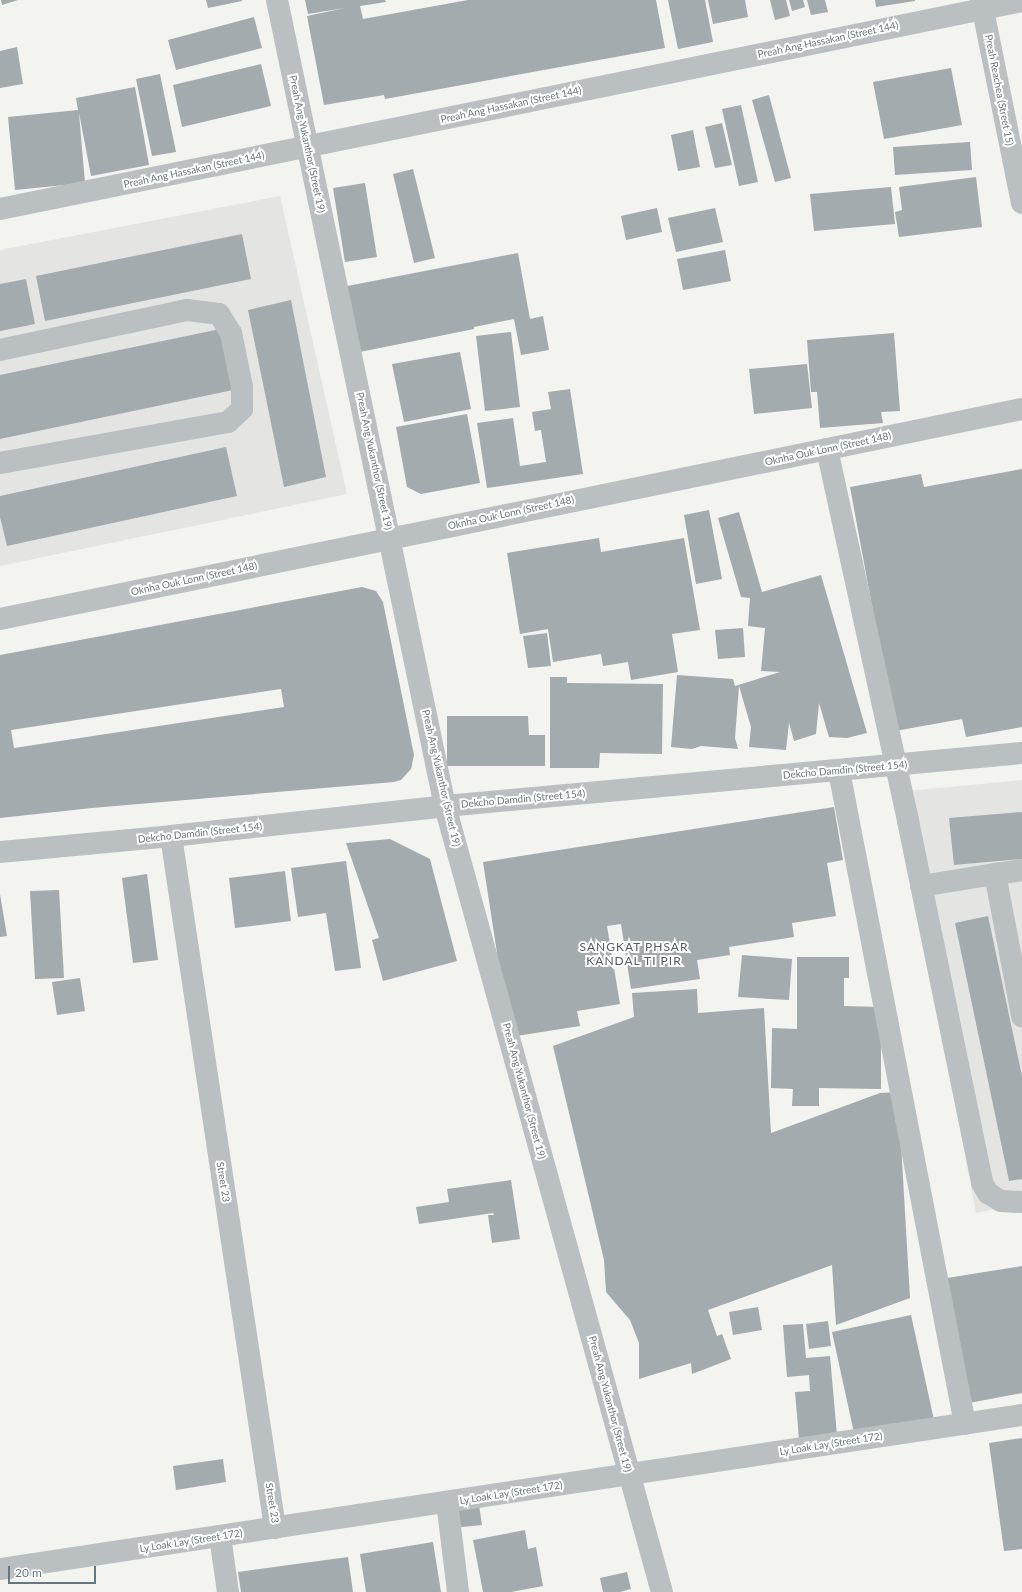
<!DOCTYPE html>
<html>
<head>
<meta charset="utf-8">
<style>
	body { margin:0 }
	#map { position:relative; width:1022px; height:1592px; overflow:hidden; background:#f3f3ef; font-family:Lato,sans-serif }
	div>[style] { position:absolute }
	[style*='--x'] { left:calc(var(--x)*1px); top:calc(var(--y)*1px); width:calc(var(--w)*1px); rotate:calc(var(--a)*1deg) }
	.built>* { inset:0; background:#e4e4e3 }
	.building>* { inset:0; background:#a3abae }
	.minor>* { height:22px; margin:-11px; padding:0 11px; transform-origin:11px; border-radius:11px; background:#babfc1 }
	span { translate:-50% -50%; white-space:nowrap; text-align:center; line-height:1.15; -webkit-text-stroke:4px #fff; paint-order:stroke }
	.street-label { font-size:10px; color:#65767e }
	.quarter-label { font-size:12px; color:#525e64; letter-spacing:1px }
	.scale { position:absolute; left:8px; top:1566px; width:88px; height:18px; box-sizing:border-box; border:2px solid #65767e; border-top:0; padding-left:5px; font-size:12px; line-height:14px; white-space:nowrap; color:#65767e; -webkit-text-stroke:3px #fff; paint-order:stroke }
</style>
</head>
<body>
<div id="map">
	<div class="built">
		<div style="clip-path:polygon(280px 196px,347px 494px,0 566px,0 250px)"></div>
		<div style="clip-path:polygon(1022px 780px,1022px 1204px,976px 1213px,896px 792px)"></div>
	</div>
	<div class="building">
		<div style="clip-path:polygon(1px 0,18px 0,2px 5px)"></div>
		<div style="clip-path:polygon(206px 0,242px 0,242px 1px,208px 8px)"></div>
		<div style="clip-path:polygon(305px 0,385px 0,386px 2px,360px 6px,363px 19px,468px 0,656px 0,665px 48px,385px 99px,384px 95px,324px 105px,307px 16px,345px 8px,308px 14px)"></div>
		<div style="clip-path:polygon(668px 0,705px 0,713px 42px,678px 49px)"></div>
		<div style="clip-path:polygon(708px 0,745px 0,748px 17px,713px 24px)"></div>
		<div style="clip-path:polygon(770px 0,786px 0,790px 16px,775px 20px)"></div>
		<div style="clip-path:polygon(789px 0,803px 0,805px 7px,792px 11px)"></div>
		<div style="clip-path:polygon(807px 0,825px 0,828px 12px,811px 15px)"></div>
		<div style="clip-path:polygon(875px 0,915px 0,915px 1px,876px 7px)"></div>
		<div style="clip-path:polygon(254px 17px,262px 48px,176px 70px,168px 40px)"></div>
		<div style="clip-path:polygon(17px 47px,23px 84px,0 88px,0 51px)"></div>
		<div style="clip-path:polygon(261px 64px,271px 106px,182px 127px,173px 85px)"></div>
		<div style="clip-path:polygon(951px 68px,962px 125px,884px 139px,873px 82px)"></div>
		<div style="clip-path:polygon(160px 74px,176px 152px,152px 156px,136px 79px)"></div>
		<div style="clip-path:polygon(135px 87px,149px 165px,91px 176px,79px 113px,85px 183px,15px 190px,8px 117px,78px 110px,76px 98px)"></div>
		<div style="clip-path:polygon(769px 95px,791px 178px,775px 182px,752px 100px)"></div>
		<div style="clip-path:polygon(741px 105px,758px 182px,739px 186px,722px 109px)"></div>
		<div style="clip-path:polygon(722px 123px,732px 165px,715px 168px,705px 127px)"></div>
		<div style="clip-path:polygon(693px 130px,700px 167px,678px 171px,671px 135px)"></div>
		<div style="clip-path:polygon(970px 142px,972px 170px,895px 175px,893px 147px)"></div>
		<div style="clip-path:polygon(413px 169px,435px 258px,414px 263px,393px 174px)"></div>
		<div style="clip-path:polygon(976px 177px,982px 227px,899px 237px,895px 212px,902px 210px,899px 187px)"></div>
		<div style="clip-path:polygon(365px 183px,377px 257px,345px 262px,333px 188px)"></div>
		<div style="clip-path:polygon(891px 187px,895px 224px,814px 231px,810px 194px)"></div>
		<div style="clip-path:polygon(657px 208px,662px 232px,626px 240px,621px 216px)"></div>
		<div style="clip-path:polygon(715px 208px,723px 242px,676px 252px,668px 218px)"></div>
		<div style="clip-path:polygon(242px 234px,251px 279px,45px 321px,36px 276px)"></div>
		<div style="clip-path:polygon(725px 250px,731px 281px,683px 290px,677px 259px)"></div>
		<div style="clip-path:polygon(518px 253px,530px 319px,543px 316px,549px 350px,521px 355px,514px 319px,474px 327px,474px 329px,355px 353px,342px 287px)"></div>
		<div style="clip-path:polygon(26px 279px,35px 324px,0 331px,0 284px)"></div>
		<div style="clip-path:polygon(291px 300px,326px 477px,284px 487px,248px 310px)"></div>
		<div style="clip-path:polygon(220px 329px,233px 390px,0 439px,0 375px)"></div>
		<div style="clip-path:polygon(511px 332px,520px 407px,485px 411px,476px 336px)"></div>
		<div style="clip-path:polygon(894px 333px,900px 411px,881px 412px,883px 423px,820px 428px,817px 392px,811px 392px,807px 340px)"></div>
		<div style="clip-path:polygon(460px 352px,471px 409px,404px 422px,392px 364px)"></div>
		<div style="clip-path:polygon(807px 364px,812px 408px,754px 414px,749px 369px)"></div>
		<div style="clip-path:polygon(570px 389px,583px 474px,487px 488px,477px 423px,513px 418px,520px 466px,546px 462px,541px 430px,535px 431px,532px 412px,551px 409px,548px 392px)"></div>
		<div style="clip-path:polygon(467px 414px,480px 483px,421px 494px,407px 487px,396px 427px)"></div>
		<div style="clip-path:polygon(226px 447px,237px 496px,7px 546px,0 517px,0 496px)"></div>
		<div style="clip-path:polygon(1022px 469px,1022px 727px,966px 737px,962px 719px,895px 731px,850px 487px,921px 474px,924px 487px)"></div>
		<div style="clip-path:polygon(709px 510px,722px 579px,696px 584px,684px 515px)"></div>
		<div style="clip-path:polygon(739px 512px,762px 592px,821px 575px,867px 733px,847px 738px,829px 737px,819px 703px,816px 734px,794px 741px,789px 723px,786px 750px,749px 747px,751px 727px,739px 686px,735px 738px,738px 749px,701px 746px,692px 749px,671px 747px,677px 675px,733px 679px,735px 686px,780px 672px,761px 671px,765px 628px,748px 626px,750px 598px,741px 597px,718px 518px)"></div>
		<div style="clip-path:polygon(599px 538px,601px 552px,684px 538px,700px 630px,672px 634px,678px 672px,631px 680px,628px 662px,603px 666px,601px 654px,553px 662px,548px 629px,520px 634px,507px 553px)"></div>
		<div style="clip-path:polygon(evenodd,362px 587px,376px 591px,383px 602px,414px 755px,411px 769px,401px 780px,394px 782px,92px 808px,0 818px,0 655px,362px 587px,281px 689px,284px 707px,14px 748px,11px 730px,281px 689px)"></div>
		<div style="clip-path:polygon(743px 628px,745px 657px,718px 659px,715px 630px)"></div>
		<div style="clip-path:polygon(547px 633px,551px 666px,528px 668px,523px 636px)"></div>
		<div style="clip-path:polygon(550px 677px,567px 677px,567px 683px,663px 684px,662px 754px,600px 753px,599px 768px,550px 768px)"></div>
		<div style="clip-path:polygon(447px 716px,528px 716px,529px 735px,545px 735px,545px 766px,447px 766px)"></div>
		<div style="clip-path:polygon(834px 807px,843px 860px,827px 863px,836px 916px,792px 923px,794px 937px,729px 947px,730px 955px,697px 960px,700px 979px,631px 989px,621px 924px,607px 926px,620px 1004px,577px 1011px,580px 1026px,510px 1037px,483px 862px)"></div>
		<div style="clip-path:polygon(1022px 812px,1022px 859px,954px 865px,949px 818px)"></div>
		<div style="clip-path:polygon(390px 839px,430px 859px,457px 961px,383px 981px,372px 940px,379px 938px,346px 843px)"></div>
		<div style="clip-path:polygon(346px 861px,361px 968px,335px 971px,326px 913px,298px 917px,291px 868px)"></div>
		<div style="clip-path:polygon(285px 871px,291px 921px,235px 928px,229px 878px)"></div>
		<div style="clip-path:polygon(147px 874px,158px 960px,133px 963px,122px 878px)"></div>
		<div style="clip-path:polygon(59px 890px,64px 978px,35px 979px,30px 891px)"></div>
		<div style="clip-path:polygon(0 894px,7px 936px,0 937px)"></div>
		<div style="clip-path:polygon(988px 916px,1022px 1076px,1022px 1179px,1009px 1181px,955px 923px)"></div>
		<div style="clip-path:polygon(742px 955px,792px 959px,789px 1000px,738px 997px)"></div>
		<div style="clip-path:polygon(797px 957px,849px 957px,849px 978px,844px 978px,844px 1006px,881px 1007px,881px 1089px,819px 1088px,819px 1106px,792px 1106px,793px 1089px,771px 1088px,772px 1028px,797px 1029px)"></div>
		<div style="clip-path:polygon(80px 978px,85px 1011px,57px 1015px,52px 982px)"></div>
		<div style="clip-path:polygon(697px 989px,698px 1013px,764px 1008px,771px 1133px,880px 1093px,898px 1092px,910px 1298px,836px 1325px,832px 1265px,708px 1310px,717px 1336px,722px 1334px,731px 1359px,692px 1374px,691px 1363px,639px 1379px,639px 1343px,630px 1320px,606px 1292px,604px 1260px,553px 1046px,634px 1017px,632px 993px)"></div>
		<div style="clip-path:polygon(511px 1180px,520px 1239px,492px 1243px,488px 1215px,494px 1215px,493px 1213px,419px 1224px,416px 1207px,449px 1202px,447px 1189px)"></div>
		<div style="clip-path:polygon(1022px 1266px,1022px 1393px,969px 1403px,947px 1278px)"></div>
		<div style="clip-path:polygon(758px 1307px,762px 1330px,733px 1335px,729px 1312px)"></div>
		<div style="clip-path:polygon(911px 1315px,934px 1420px,854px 1433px,832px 1332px)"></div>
		<div style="clip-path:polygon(828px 1321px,831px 1346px,809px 1349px,806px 1324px)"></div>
		<div style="clip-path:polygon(803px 1324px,806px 1358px,830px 1356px,837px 1435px,799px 1439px,795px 1392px,810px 1391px,809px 1375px,787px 1377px,783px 1325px)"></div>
		<div style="clip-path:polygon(1022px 1438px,1022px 1549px,1004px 1551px,989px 1443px)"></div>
		<div style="clip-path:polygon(223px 1459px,226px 1482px,176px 1490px,173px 1466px)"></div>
		<div style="clip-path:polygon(479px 1505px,482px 1525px,453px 1528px,450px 1509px)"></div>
		<div style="clip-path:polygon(525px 1530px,528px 1549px,536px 1547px,543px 1586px,511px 1592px,483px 1592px,473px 1540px)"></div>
		<div style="clip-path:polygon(433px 1542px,441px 1592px,366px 1592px,360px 1554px)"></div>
		<div style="clip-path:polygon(348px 1557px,353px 1592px,241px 1592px,238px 1572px)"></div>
		<div style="clip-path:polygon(627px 1572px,631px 1589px,620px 1592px,603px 1592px,600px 1578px)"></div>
	</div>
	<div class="minor">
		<div style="--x:277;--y:0;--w:823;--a:78.23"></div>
		<div style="--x:445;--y:806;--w:815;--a:74.57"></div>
		<div style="--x:981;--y:0;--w:207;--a:78.6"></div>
		<div style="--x:0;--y:209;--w:1043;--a:-11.5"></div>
		<div style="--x:0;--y:350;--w:191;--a:-12.1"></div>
		<div style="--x:187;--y:310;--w:32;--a:7"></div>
		<div style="--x:219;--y:314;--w:22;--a:58"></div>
		<div style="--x:231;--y:333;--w:55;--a:78.5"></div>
		<div style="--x:242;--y:387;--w:22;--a:90"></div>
		<div style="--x:242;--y:409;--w:19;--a:137"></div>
		<div style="--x:228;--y:422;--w:232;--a:169.8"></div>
		<div style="--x:827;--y:449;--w:381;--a:77.7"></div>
		<div style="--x:908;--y:821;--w:369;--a:78.4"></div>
		<div style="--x:982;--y:1183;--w:12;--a:59"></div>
		<div style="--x:988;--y:1193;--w:15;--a:32"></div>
		<div style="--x:1001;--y:1201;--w:21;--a:3"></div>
		<div style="--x:0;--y:619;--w:1043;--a:-11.61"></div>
		<div style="--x:839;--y:771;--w:665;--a:79.08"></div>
		<div style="--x:171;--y:836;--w:700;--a:81.45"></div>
		<div style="--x:0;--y:852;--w:172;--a:-5.3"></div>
		<div style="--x:171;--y:836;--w:276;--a:-6.2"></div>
		<div style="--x:445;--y:806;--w:579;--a:-5.25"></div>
		<div style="--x:995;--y:874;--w:27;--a:-8"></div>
		<div style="--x:921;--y:886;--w:75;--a:-9.2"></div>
		<div style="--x:995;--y:874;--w:145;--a:79.2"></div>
		<div style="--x:447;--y:1502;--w:91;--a:83"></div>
		<div style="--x:220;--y:1536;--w:57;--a:81.9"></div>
		<div style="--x:0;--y:1569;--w:1034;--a:-8.57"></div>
	</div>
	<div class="street-label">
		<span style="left:828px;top:40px;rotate:-12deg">Preah Ang Hassakan (Street 144)</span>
		<span style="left:999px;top:90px;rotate:79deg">Preah Reachea (Street 15)</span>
		<span style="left:511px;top:105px;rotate:-12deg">Preah Ang Hassakan (Street 144)</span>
		<span style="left:307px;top:144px;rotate:78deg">Preah Ang Yukanthor (Street 19)</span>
		<span style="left:194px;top:170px;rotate:-12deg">Preah Ang Hassakan (Street 144)</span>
		<span style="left:828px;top:449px;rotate:-12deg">Oknha Ouk Lonn (Street 148)</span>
		<span style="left:374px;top:461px;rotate:78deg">Preah Ang Yukanthor (Street 19)</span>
		<span style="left:511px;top:513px;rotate:-12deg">Oknha Ouk Lonn (Street 148)</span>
		<span style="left:194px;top:579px;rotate:-12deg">Oknha Ouk Lonn (Street 148)</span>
		<span style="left:845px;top:770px;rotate:-5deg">Dekcho Damdin (Street 154)</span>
		<span style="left:441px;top:778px;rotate:77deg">Preah Ang Yukanthor (Street 19)</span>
		<span style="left:523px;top:799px;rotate:-5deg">Dekcho Damdin (Street 154)</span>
		<span style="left:200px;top:833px;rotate:-6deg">Dekcho Damdin (Street 154)</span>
		<span style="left:524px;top:1091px;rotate:75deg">Preah Ang Yukanthor (Street 19)</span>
		<span style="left:223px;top:1182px;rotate:81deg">Street 23</span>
		<span style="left:610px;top:1404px;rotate:75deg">Preah Ang Yukanthor (Street 19)</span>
		<span style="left:831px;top:1444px;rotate:-9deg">Ly Loak Lay (Street 172)</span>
		<span style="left:511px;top:1493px;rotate:-9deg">Ly Loak Lay (Street 172)</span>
		<span style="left:272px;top:1503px;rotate:81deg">Street 23</span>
		<span style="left:191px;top:1541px;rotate:-9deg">Ly Loak Lay (Street 172)</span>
	</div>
	<div class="quarter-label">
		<span style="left:634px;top:954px">SANGKAT PHSAR<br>KANDAL TI PIR</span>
	</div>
	<div class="scale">20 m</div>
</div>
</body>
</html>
